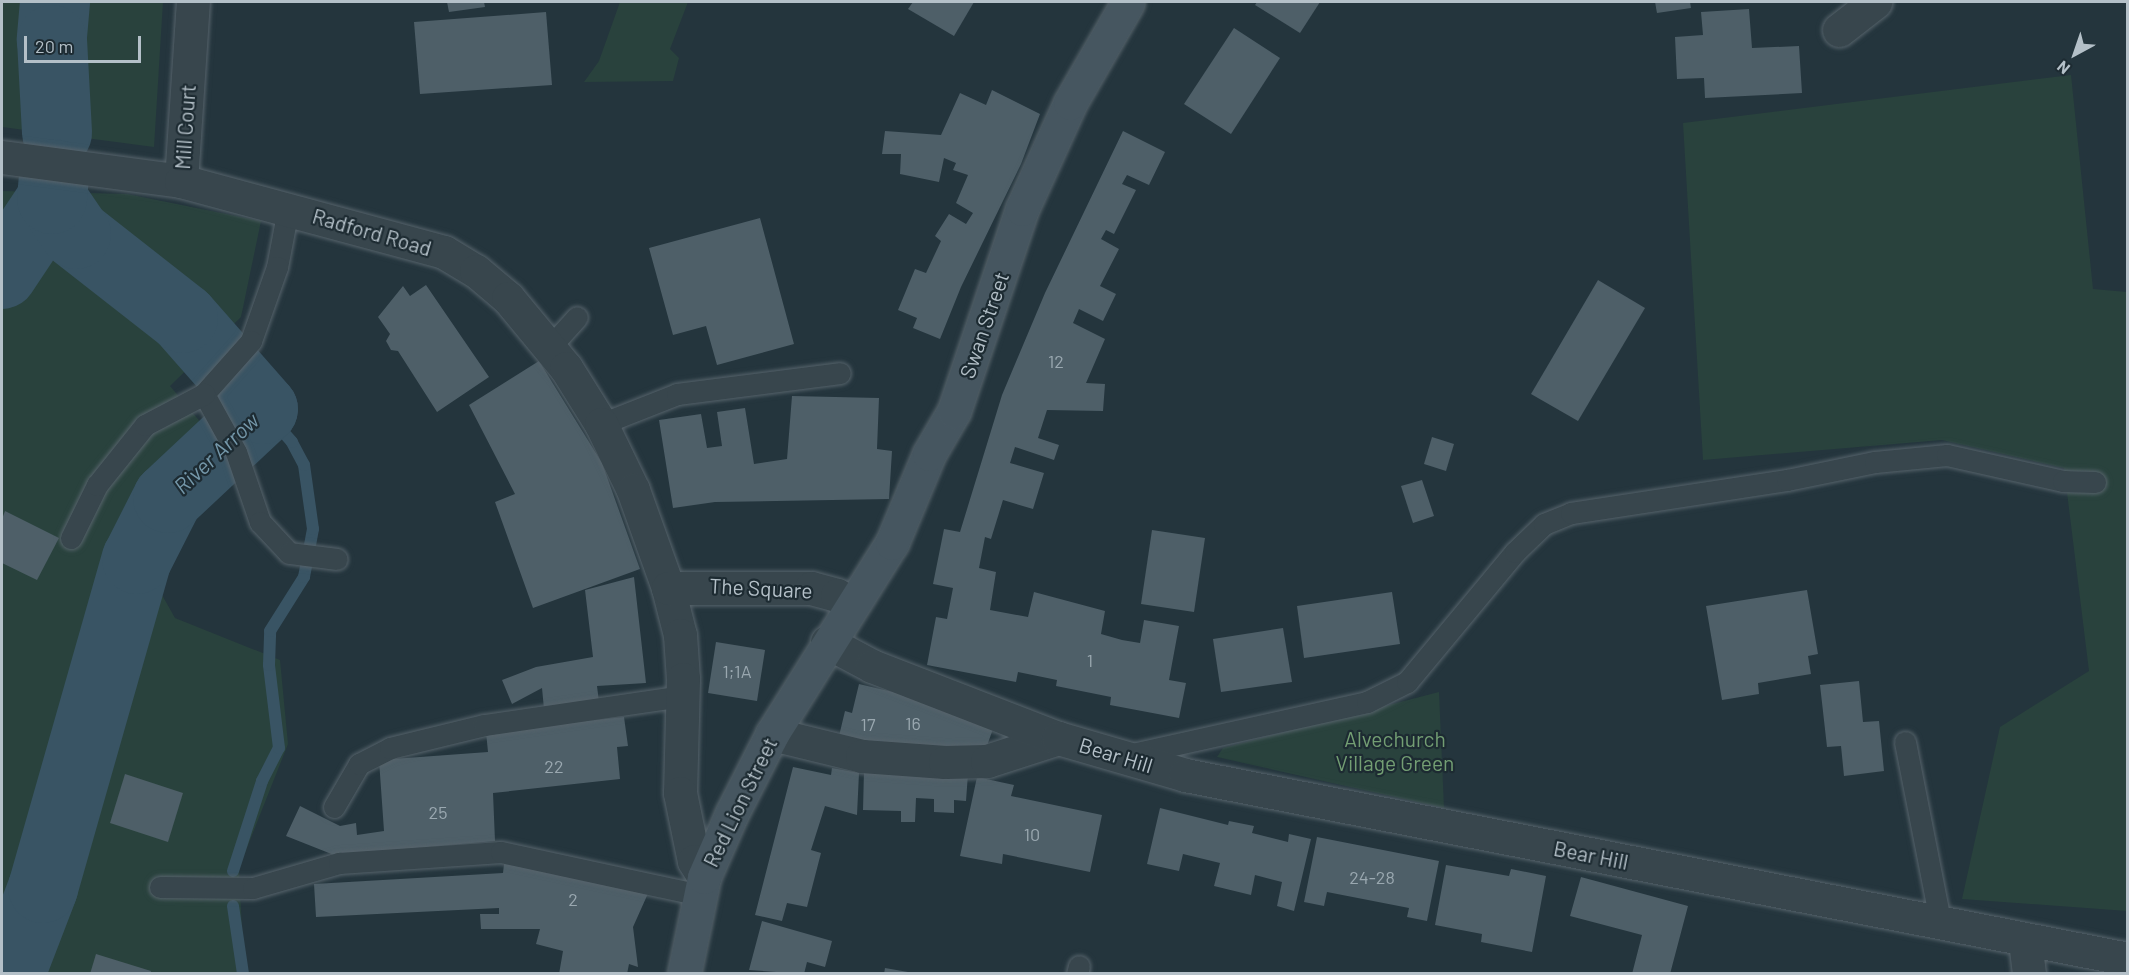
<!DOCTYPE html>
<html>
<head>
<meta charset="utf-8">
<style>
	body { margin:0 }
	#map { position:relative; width:2129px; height:975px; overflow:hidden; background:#24353d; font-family:Barlow,sans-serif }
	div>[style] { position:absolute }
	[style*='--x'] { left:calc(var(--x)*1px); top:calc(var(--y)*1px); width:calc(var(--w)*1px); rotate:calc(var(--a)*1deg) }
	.green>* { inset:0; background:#29423d }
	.stream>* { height:12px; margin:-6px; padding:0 6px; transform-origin:6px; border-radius:6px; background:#395464 }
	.river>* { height:70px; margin:-35px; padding:0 35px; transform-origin:35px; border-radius:35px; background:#395464 }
	.building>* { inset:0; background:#4e5f68 }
	.roads { filter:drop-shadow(0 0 2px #56636b) drop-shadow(0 0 2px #56636b) }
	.service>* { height:21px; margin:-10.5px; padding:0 10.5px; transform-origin:10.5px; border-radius:10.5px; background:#38464d }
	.minor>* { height:33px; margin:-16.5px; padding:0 16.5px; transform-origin:16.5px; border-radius:16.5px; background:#38464d }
	.tertiary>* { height:33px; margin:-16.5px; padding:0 16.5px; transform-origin:16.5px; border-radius:16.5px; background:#38464d }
	.secondary>* { height:33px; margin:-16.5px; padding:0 16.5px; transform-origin:16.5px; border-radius:16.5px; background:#465660 }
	span { translate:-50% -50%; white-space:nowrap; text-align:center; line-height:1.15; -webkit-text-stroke:4.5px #1d2b32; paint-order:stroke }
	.number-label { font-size:18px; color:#9aa8b0 }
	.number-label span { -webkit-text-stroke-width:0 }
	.street-label { font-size:21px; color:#b4c0c8 }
	.park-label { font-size:21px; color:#739e73 }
	.water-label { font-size:22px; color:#7598aa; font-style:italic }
	.frame { position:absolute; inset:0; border:3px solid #b4c0c8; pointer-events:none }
	.north { position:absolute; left:2045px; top:24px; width:60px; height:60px; -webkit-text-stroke:4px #1d2b32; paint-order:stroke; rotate:220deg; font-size:16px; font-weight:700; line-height:24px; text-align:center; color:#b4c0c8 }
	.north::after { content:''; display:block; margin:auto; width:21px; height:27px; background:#b4c0c8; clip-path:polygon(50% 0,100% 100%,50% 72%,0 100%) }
	.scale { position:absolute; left:24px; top:36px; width:117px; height:27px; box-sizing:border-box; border:3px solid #b4c0c8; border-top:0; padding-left:8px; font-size:18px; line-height:21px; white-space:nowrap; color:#b4c0c8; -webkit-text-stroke:4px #1d2b32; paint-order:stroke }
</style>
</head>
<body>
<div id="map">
	<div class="green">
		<div style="clip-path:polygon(2px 2px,163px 2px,154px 147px,2px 127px)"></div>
		<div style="clip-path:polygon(620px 2px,688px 2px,670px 49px,679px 58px,673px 81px,584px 82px,599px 61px)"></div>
		<div style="clip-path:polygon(2071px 75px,2093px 289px,2127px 292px,2127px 911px,1962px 899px,2000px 727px,2089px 671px,2064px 468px,1942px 440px,1703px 460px,1683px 123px)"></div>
		<div style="clip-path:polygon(2px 191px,127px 194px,261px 221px,241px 317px,170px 386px,208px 431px,224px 477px,144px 563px,175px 618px,280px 660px,288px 744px,239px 868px,243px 950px,249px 973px,2px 974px)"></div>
		<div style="clip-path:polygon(1439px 692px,1444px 808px,1217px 757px,1223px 748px)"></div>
	</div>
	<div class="stream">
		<div style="--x:233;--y:871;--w:95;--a:-72.1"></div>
		<div style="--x:262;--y:781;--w:37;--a:-63"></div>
		<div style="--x:279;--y:748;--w:84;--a:-96.9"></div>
		<div style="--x:269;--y:665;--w:34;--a:-88"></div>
		<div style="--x:270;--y:631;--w:64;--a:-57.8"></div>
		<div style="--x:304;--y:577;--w:49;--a:-79.4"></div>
		<div style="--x:313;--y:529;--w:65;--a:-98"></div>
		<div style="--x:304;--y:465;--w:26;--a:-118"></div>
		<div style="--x:292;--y:442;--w:44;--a:-131.3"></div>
		<div style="--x:233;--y:906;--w:69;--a:81.6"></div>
	</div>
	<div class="river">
		<div style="--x:55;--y:2;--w:38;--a:95"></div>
		<div style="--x:52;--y:40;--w:93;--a:86.9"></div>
		<div style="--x:2;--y:274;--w:90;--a:-56.3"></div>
		<div style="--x:10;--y:974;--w:92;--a:-69"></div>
		<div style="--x:43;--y:888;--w:342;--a:-74.1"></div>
		<div style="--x:137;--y:559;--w:68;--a:-63.1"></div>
		<div style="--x:168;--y:498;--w:130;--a:-43.1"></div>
		<div style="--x:263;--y:409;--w:121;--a:-131.3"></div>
		<div style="--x:183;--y:318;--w:136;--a:-141.9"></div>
		<div style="--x:76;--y:234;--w:42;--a:-124.4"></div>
		<div style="--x:52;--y:199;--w:25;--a:-85"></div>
	</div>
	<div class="building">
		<div style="clip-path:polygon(447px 2px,484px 2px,485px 7px,449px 12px)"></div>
		<div style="clip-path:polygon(913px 2px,974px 2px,954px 36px,908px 9px)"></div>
		<div style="clip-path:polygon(1257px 2px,1320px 2px,1300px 33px,1255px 5px)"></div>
		<div style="clip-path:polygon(1655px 2px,1690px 2px,1691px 8px,1657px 13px)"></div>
		<div style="clip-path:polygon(1749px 9px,1752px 48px,1799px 46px,1802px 93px,1705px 98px,1704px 78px,1677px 79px,1675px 37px,1703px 35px,1701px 12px)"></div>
		<div style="clip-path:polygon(546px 12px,552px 85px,420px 94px,414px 22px)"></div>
		<div style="clip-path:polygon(1234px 28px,1280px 58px,1231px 134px,1184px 104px)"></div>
		<div style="clip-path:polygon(992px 90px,1040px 114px,1021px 164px,961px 287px,940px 339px,913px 328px,917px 318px,898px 310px,915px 269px,926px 273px,941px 241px,935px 236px,949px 214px,966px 224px,973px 213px,956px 203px,968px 175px,953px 170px,956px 163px,944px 158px,939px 182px,900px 174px,901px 154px,882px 154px,885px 131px,941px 135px,960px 93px,986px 105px)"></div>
		<div style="clip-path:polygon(1123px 131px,1165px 152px,1149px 185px,1127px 175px,1122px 184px,1136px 190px,1114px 234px,1106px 230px,1101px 239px,1119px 249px,1100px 286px,1116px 294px,1103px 321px,1079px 309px,1073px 323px,1105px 339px,1086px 383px,1105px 384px,1103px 411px,1047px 410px,1038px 438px,1059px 445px,1054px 460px,1015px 447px,1010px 463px,1044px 473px,1033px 509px,1003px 500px,991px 539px,985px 537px,979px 568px,996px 572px,990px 610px,1028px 617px,1034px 592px,1105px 611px,1101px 634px,1122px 640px,1140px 643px,1144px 620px,1179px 626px,1169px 680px,1186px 683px,1179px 718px,1110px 705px,1111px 697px,1056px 686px,1057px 680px,1018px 672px,1016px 682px,927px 665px,936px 617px,947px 619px,953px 588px,933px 584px,944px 529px,960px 532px,1002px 395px,1045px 293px)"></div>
		<div style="clip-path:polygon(760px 218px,794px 344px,717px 365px,706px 326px,673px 335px,649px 248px)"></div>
		<div style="clip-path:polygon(1598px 280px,1645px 308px,1578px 421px,1531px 394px)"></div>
		<div style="clip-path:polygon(426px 285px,489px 377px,437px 412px,398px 351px,391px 350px,386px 341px,390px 334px,378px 317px,403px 286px,410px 296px)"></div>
		<div style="clip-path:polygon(539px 361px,602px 463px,640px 569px,533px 608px,495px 502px,515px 494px,469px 405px)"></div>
		<div style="clip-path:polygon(792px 396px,879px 398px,877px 449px,892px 451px,889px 499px,715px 502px,673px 508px,659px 420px,701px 414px,707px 448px,722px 446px,717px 412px,745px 408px,754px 464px,787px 459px)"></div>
		<div style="clip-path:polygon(1432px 437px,1454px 444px,1446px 471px,1424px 464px)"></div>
		<div style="clip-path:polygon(1422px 480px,1434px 516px,1413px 523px,1401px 486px)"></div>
		<div style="clip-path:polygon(5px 511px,59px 538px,37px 580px,2px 563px,2px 519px)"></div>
		<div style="clip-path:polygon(1152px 530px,1205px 538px,1194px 612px,1141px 604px)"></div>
		<div style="clip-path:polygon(634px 577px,646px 683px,597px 686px,599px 702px,544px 709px,542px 688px,512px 704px,502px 680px,536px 667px,593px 657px,585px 590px)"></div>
		<div style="clip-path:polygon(1807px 590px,1818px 654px,1808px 656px,1811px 674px,1758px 683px,1759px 694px,1722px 700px,1706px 606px)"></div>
		<div style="clip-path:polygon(1392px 592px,1400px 644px,1304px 658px,1297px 606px)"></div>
		<div style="clip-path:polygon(1283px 628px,1292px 682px,1221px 692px,1213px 639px)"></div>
		<div style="clip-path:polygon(716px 642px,765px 650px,757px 701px,708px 693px)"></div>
		<div style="clip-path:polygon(1859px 681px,1863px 722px,1879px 721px,1884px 771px,1844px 776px,1841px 746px,1827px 747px,1820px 685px)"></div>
		<div style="clip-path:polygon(859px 684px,935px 702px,993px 729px,984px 754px,924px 752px,839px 736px,845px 711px,852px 713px)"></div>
		<div style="clip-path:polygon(624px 717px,628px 746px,617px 747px,620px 779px,493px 793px,495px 841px,334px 855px,286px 836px,300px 806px,340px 826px,356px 823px,357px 835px,384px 831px,379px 760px,488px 752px,486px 732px)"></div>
		<div style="clip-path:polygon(793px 767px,831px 775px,832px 768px,859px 773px,857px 815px,825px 806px,811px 850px,821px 853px,807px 907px,787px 903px,782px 921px,755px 915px)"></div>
		<div style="clip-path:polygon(864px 770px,968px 774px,966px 801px,954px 800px,954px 813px,934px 812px,934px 799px,916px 798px,915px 822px,901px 822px,901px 811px,863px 810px)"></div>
		<div style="clip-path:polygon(125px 774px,183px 793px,168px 842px,110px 823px)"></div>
		<div style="clip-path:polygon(977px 777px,1014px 785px,1011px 796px,1102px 815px,1090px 872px,1003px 854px,1002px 864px,960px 856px)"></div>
		<div style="clip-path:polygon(1160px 808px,1228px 825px,1229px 821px,1254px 826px,1252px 833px,1288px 842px,1289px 834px,1311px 839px,1294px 911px,1277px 906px,1282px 882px,1255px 875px,1251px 895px,1214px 886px,1220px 863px,1183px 854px,1179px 871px,1147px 864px)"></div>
		<div style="clip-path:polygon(1317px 837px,1439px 861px,1427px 921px,1407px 917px,1409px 908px,1327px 892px,1324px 906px,1304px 902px)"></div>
		<div style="clip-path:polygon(504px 864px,650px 889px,633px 927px,638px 967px,629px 964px,627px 974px,559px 974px,563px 951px,536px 944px,540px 929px,481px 929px,480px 914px,499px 914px,499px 908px,316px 917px,314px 884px,503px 873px)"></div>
		<div style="clip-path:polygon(1446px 865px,1509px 876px,1511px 869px,1546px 876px,1532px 952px,1481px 942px,1482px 934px,1435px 925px)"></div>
		<div style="clip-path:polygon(1581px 877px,1688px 906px,1670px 974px,1632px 974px,1642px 935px,1570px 916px)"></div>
		<div style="clip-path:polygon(762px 921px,832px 941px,825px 967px,807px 962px,804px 974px,749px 970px)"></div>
		<div style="clip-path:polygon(96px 954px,151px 971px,150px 974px,90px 974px)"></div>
		<div style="clip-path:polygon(885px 968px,908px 972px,908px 974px,884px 974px)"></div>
	</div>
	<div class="roads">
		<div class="service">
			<div style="--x:288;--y:209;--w:59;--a:100.7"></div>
			<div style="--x:277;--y:267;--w:78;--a:109.4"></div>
			<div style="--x:251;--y:341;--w:71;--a:131.6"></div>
			<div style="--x:204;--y:394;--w:66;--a:61.1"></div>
			<div style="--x:236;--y:452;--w:74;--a:71.1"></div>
			<div style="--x:260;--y:522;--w:42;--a:46.9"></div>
			<div style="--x:289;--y:553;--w:48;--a:7.1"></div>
			<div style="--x:550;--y:347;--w:40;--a:-48"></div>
			<div style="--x:601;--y:424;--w:82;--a:-21.5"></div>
			<div style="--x:677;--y:394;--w:164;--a:-7.3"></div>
			<div style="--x:71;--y:538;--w:59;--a:-63.9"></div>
			<div style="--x:97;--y:485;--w:77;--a:-51.3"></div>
			<div style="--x:145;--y:425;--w:67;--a:-27.7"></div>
			<div style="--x:1905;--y:742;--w:187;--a:78.9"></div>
			<div style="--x:1128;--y:755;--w:245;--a:-12.5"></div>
			<div style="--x:1367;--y:702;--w:45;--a:-26.6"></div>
			<div style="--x:1407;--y:682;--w:169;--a:-50.3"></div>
			<div style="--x:1515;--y:552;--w:40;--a:-44"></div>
			<div style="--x:1544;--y:524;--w:29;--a:-22"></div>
			<div style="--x:1571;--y:513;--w:219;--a:-8.7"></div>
			<div style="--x:1787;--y:480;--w:90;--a:-11.6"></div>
			<div style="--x:1875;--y:462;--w:72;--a:-5.6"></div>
			<div style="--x:1947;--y:455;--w:119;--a:12.6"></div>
			<div style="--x:2063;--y:481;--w:32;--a:2"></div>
			<div style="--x:334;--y:807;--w:50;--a:-59.8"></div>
			<div style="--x:359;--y:764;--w:35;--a:-27"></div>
			<div style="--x:390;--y:748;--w:97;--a:-13.7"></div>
			<div style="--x:484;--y:725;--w:201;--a:-8.3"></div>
			<div style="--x:160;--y:887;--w:93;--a:0.6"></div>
			<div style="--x:253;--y:888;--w:90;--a:-16.2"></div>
			<div style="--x:339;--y:863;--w:162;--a:-3.9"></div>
			<div style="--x:501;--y:852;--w:204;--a:12.2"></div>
			<div style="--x:1077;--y:974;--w:8;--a:-76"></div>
		</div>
		<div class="minor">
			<div style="--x:1839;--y:30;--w:46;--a:-37.9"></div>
			<div style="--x:181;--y:181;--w:179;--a:-86.2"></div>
			<div style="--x:668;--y:588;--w:49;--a:75.7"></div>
			<div style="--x:680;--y:635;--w:44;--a:86.1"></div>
			<div style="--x:683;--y:679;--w:114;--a:91.5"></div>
			<div style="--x:680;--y:793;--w:69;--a:78.4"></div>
			<div style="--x:694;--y:861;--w:19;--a:58"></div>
			<div style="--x:772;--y:734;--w:93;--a:13.7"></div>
			<div style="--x:862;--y:756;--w:83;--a:4.1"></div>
			<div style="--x:945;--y:762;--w:42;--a:-1.4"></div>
			<div style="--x:987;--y:761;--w:75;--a:-17.9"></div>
			<div style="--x:2025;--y:941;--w:33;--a:83"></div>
		</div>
		<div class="tertiary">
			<div style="--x:2;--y:157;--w:181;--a:7.6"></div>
			<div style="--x:181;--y:181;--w:272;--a:15.1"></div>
			<div style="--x:444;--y:252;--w:37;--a:31"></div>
			<div style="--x:476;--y:271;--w:42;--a:40.2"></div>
			<div style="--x:508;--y:298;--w:91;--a:50.4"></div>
			<div style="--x:566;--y:368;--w:66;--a:58"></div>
			<div style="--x:601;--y:424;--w:73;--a:64.1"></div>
			<div style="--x:633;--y:490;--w:104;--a:70.3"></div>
			<div style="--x:668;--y:588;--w:143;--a:0"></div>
			<div style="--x:811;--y:588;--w:27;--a:15"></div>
			<div style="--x:837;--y:595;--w:17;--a:33"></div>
			<div style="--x:827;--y:642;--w:51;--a:28.1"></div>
			<div style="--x:872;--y:666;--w:199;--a:21.2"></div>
			<div style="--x:1058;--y:738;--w:132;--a:16.2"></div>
			<div style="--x:1185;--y:775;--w:961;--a:11.04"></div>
		</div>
		<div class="secondary">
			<div style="--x:684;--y:974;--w:99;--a:-78.3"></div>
			<div style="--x:704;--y:877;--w:70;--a:-66.4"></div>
			<div style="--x:732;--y:813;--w:89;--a:-63.1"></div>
			<div style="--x:772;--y:734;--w:226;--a:-57.9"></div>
			<div style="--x:892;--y:543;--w:96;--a:-67.4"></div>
			<div style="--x:929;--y:454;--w:50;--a:-59.8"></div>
			<div style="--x:954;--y:411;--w:213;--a:-71.4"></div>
			<div style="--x:1022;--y:209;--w:116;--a:-65.6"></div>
			<div style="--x:1070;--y:103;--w:116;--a:-60.1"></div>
		</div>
	</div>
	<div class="number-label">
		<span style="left:1056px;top:361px">12</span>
		<span style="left:1090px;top:660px">1</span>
		<span style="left:737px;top:671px">1;1A</span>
		<span style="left:913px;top:723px">16</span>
		<span style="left:868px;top:724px">17</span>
		<span style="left:554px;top:766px">22</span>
		<span style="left:438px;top:812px">25</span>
		<span style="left:1032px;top:834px">10</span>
		<span style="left:1372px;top:877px">24-28</span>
		<span style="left:573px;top:899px">2</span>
	</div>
	<div class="street-label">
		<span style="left:185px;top:127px;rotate:-86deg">Mill Court</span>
		<span style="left:372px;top:232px;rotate:16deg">Radford Road</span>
		<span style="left:984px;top:325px;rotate:-71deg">Swan Street</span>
		<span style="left:761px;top:588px;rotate:3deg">The Square</span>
		<span style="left:1116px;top:755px;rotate:17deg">Bear Hill</span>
		<span style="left:740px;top:802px;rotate:-64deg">Red Lion Street</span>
		<span style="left:1591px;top:855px;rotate:11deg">Bear Hill</span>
	</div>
	<div class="park-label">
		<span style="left:1395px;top:751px">Alvechurch<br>Village Green</span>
	</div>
	<div class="water-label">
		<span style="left:216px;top:453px;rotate:-43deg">River Arrow</span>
	</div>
	<div class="frame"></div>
	<div class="north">N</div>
	<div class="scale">20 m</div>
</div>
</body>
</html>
